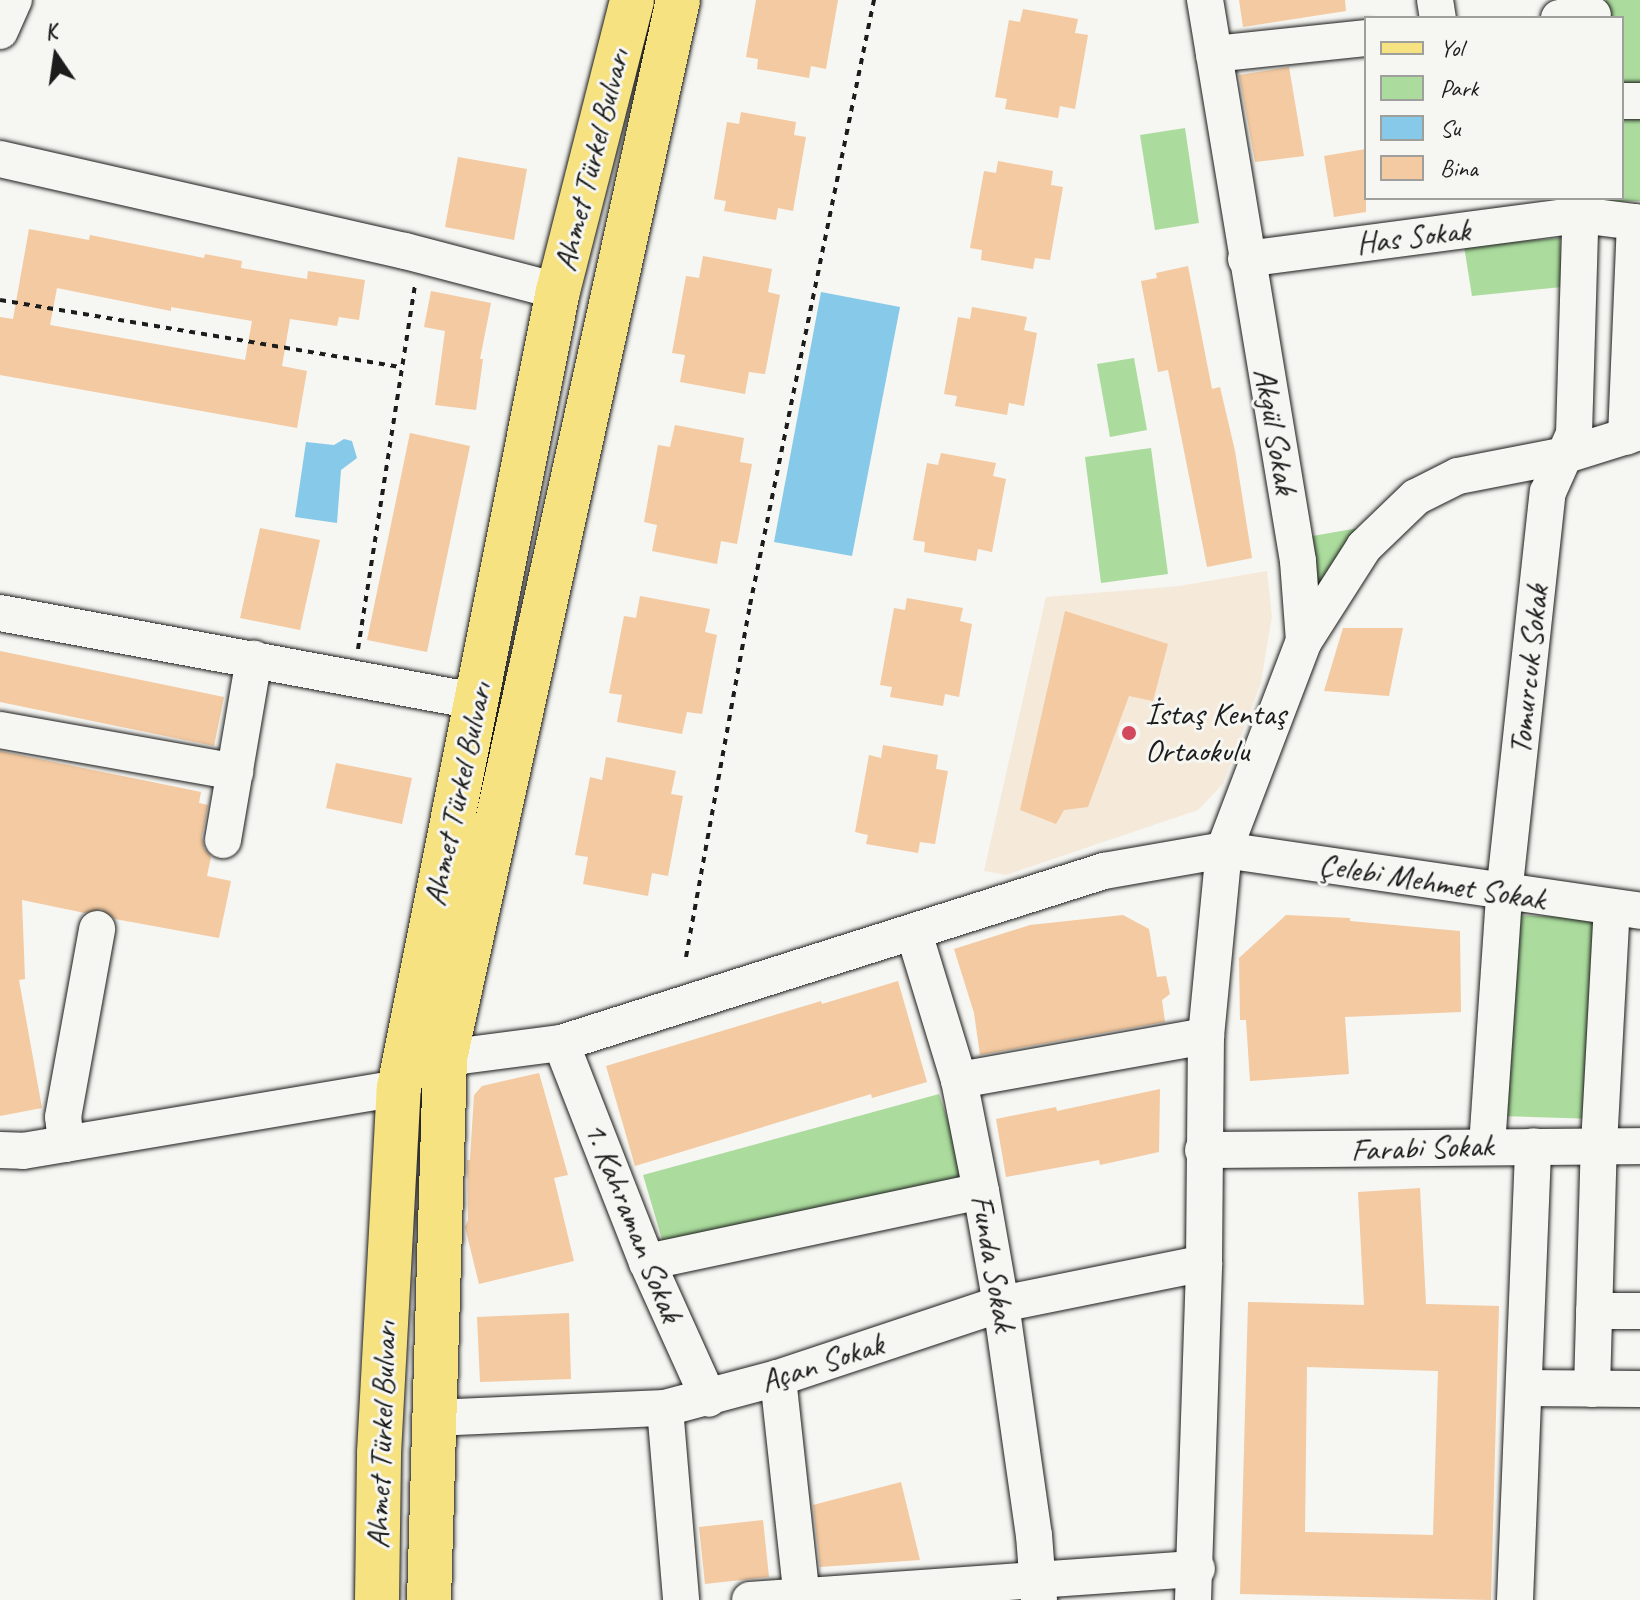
<!DOCTYPE html>
<html>
<head>
<meta charset="utf-8">
<style>
	body { margin:0 }
	#map { position:relative; width:1640px; height:1600px; overflow:hidden; background:#f6f6f2; font-family:Caveat,sans-serif }
	div>[style] { position:absolute }
	[style*='--x'] { left:calc(var(--x)*1px); top:calc(var(--y)*1px); width:calc(var(--w)*1px); rotate:calc(var(--a)*1deg) }
	.built>* { inset:0; background:#f5e9da }
	.green>* { inset:0; background:#abdc9d }
	.water>* { inset:0; background:#87c9e8 }
	.building>* { inset:0; background:#f3caa2 }
	.path>* { height:4px; margin-top:-2px; transform-origin:0; background:repeating-linear-gradient(90deg,#1c1c1c 0 6px,transparent 0 12px) }
	.roads { filter:drop-shadow(0 0 2px #1c1c1c) drop-shadow(0 0 2px #1c1c1c) }
	.minor>* { height:36px; margin:-18px; padding:0 18px; transform-origin:18px; border-radius:18px; background:#f6f6f2 }
	.major>* { height:44px; margin:-22px; padding:0 22px; transform-origin:22px; border-radius:22px; background:#f7e281 }
	.dots>* { width:22px; height:22px; translate:-50% -50%; box-sizing:border-box; border:4px solid #f6f6f2; border-radius:50% }
	span { translate:-50% -50%; white-space:nowrap; text-align:center; line-height:1.15; -webkit-text-stroke:6px #f6f6f2; paint-order:stroke }
	.street-label { font-size:32px; color:#1c1c1c }
	.poi-label { font-size:32px; color:#1c1c1c }
	.left { translate:0 -50%; text-align:left }
	.legend { position:absolute; left:1364px; top:16px; width:260px; height:184px; box-sizing:border-box; background:#f6f6f2; border:2px solid #9f9f9c; margin:0; padding:10px 14px; list-style:none; font-size:24px; color:#1c1c1c }
	.legend li { display:flex; align-items:center; gap:16px; height:40px }
	.legend b { width:40px; border:2px solid #9f9f9c }
	.north { position:absolute; left:16px; top:16px; width:80px; height:80px; -webkit-text-stroke:6px #f6f6f2; paint-order:stroke; rotate:347deg; font-size:22px; font-weight:700; line-height:32px; text-align:center; color:#1c1c1c }
	.north::after { content:''; display:block; margin:auto; width:28px; height:36px; background:#1c1c1c; clip-path:polygon(50% 0,100% 100%,50% 72%,0 100%) }
</style>
</head>
<body>
<div id="map">
	<div class="built">
		<div style="clip-path:polygon(1267px 571px,1272px 616px,1261px 682px,1223px 784px,1198px 810px,1006px 875px,984px 871px,1046px 597px,1179px 586px)"></div>
	</div>
	<div class="green">
		<div style="clip-path:polygon(1606px 0,1640px 0,1640px 87px,1622px 86px,1622px 18px,1606px 18px)"></div>
		<div style="clip-path:polygon(1622px 119px,1640px 119px,1640px 201px,1602px 202px,1602px 198px,1622px 198px)"></div>
		<div style="clip-path:polygon(1185px 128px,1199px 223px,1155px 230px,1140px 135px)"></div>
		<div style="clip-path:polygon(1560px 238px,1562px 287px,1472px 296px,1464px 246px)"></div>
		<div style="clip-path:polygon(1134px 358px,1147px 430px,1110px 437px,1097px 364px)"></div>
		<div style="clip-path:polygon(1151px 448px,1168px 574px,1101px 583px,1085px 457px)"></div>
		<div style="clip-path:polygon(1364px 527px,1317px 603px,1307px 537px)"></div>
		<div style="clip-path:polygon(1506px 915px,1601px 918px,1595px 1119px,1501px 1116px)"></div>
		<div style="clip-path:polygon(939px 1094px,968px 1180px,664px 1246px,643px 1175px)"></div>
	</div>
	<div class="water">
		<div style="clip-path:polygon(821px 292px,900px 307px,852px 556px,774px 542px)"></div>
		<div style="clip-path:polygon(344px 439px,352px 441px,357px 458px,341px 470px,337px 523px,295px 517px,306px 442px,334px 445px)"></div>
	</div>
	<div class="building">
		<div style="clip-path:polygon(756px 0,838px 0,826px 69px,811px 66px,809px 78px,757px 69px,758px 59px,746px 57px)"></div>
		<div style="clip-path:polygon(1239px 0,1345px 0,1346px 11px,1243px 27px)"></div>
		<div style="clip-path:polygon(1023px 9px,1078px 19px,1075px 33px,1088px 35px,1075px 109px,1060px 106px,1058px 118px,1005px 109px,1007px 99px,995px 97px,1009px 20px,1020px 22px)"></div>
		<div style="clip-path:polygon(1289px 67px,1304px 156px,1255px 162px,1239px 75px)"></div>
		<div style="clip-path:polygon(741px 112px,796px 122px,794px 135px,806px 137px,793px 211px,778px 208px,776px 220px,724px 211px,726px 201px,714px 199px,727px 122px,739px 124px)"></div>
		<div style="clip-path:polygon(1366px 149px,1366px 212px,1334px 217px,1324px 156px)"></div>
		<div style="clip-path:polygon(458px 157px,527px 169px,514px 240px,445px 227px)"></div>
		<div style="clip-path:polygon(998px 161px,1053px 171px,1051px 185px,1063px 187px,1050px 260px,1035px 258px,1033px 269px,981px 260px,982px 250px,970px 248px,984px 171px,996px 173px)"></div>
		<div style="clip-path:polygon(evenodd,29px 229px,89px 240px,90px 235px,204px 258px,205px 254px,242px 261px,241px 268px,307px 279px,308px 271px,365px 280px,359px 320px,339px 317px,337px 326px,290px 319px,282px 366px,307px 371px,297px 428px,0 375px,0 317px,13px 319px,29px 229px,57px 288px,171px 311px,171px 307px,252px 321px,245px 360px,50px 325px,57px 288px)"></div>
		<div style="clip-path:polygon(703px 256px,772px 269px,768px 292px,780px 295px,765px 374px,749px 372px,745px 394px,680px 382px,685px 355px,672px 353px,686px 276px,699px 278px)"></div>
		<div style="clip-path:polygon(1188px 266px,1212px 389px,1220px 387px,1235px 451px,1252px 558px,1207px 567px,1168px 370px,1158px 372px,1141px 281px,1157px 278px,1156px 273px)"></div>
		<div style="clip-path:polygon(431px 291px,491px 303px,480px 359px,483px 359px,476px 410px,435px 405px,445px 331px,424px 327px)"></div>
		<div style="clip-path:polygon(972px 307px,1027px 317px,1024px 330px,1037px 333px,1024px 406px,1009px 403px,1007px 415px,955px 406px,957px 396px,944px 394px,958px 317px,970px 319px)"></div>
		<div style="clip-path:polygon(675px 425px,744px 438px,740px 462px,752px 464px,737px 544px,721px 541px,717px 564px,652px 551px,657px 525px,644px 522px,658px 445px,670px 447px)"></div>
		<div style="clip-path:polygon(410px 433px,470px 446px,427px 652px,367px 640px)"></div>
		<div style="clip-path:polygon(941px 453px,996px 463px,993px 476px,1006px 479px,992px 552px,978px 549px,976px 561px,924px 552px,925px 542px,913px 540px,927px 463px,938px 465px)"></div>
		<div style="clip-path:polygon(260px 528px,320px 540px,300px 630px,240px 618px)"></div>
		<div style="clip-path:polygon(640px 596px,710px 609px,705px 632px,717px 635px,702px 714px,687px 712px,682px 734px,617px 722px,622px 695px,609px 693px,624px 616px,636px 618px)"></div>
		<div style="clip-path:polygon(907px 598px,963px 608px,960px 621px,972px 624px,959px 697px,945px 694px,943px 706px,890px 697px,892px 687px,880px 685px,894px 608px,905px 610px)"></div>
		<div style="clip-path:polygon(1065px 611px,1168px 644px,1153px 701px,1129px 696px,1088px 807px,1064px 810px,1056px 824px,1020px 810px)"></div>
		<div style="clip-path:polygon(1343px 628px,1403px 628px,1389px 696px,1324px 691px)"></div>
		<div style="clip-path:polygon(0 651px,224px 697px,214px 746px,0 702px)"></div>
		<div style="clip-path:polygon(883px 745px,938px 755px,936px 769px,948px 771px,935px 844px,920px 842px,918px 853px,866px 844px,868px 835px,855px 832px,869px 755px,881px 758px)"></div>
		<div style="clip-path:polygon(0 751px,201px 792px,199px 803px,208px 805px,202px 837px,204px 848px,211px 857px,207px 876px,231px 881px,219px 938px,115px 919px,101px 909px,85px 913px,22px 900px,25px 979px,19px 980px,42px 1108px,0 1116px)"></div>
		<div style="clip-path:polygon(606px 757px,676px 771px,671px 794px,683px 796px,668px 876px,652px 873px,648px 896px,583px 884px,588px 857px,575px 855px,590px 777px,602px 780px)"></div>
		<div style="clip-path:polygon(336px 763px,412px 778px,402px 824px,326px 808px)"></div>
		<div style="clip-path:polygon(1123px 915px,1149px 929px,1157px 977px,1166px 976px,1170px 994px,1162px 1000px,1165px 1022px,980px 1055px,974px 1013px,954px 949px,1030px 925px)"></div>
		<div style="clip-path:polygon(1286px 915px,1350px 918px,1350px 921px,1460px 931px,1461px 1012px,1345px 1017px,1349px 1074px,1250px 1081px,1246px 1020px,1240px 1020px,1239px 958px)"></div>
		<div style="clip-path:polygon(898px 981px,927px 1082px,872px 1098px,871px 1094px,635px 1166px,606px 1066px,821px 1001px,822px 1004px)"></div>
		<div style="clip-path:polygon(539px 1073px,568px 1175px,554px 1178px,574px 1261px,479px 1284px,465px 1227px,468px 1220px,467px 1160px,470px 1160px,474px 1095px,482px 1086px)"></div>
		<div style="clip-path:polygon(1160px 1089px,1159px 1152px,1100px 1165px,1099px 1160px,1006px 1177px,996px 1119px,1056px 1107px,1057px 1111px)"></div>
		<div style="clip-path:polygon(evenodd,1420px 1188px,1426px 1304px,1499px 1306px,1491px 1600px,1240px 1594px,1248px 1302px,1364px 1305px,1358px 1192px,1420px 1188px,1307px 1367px,1438px 1371px,1433px 1535px,1305px 1532px,1307px 1367px)"></div>
		<div style="clip-path:polygon(569px 1313px,571px 1379px,480px 1382px,477px 1317px)"></div>
		<div style="clip-path:polygon(901px 1482px,920px 1560px,820px 1567px,813px 1505px)"></div>
		<div style="clip-path:polygon(763px 1520px,769px 1577px,705px 1584px,699px 1527px)"></div>
	</div>
	<div class="path">
		<div style="--x:0;--y:300;--w:407;--a:9.5"></div>
		<div style="--x:358;--y:649;--w:370;--a:-81.1"></div>
		<div style="--x:686;--y:957;--w:358;--a:-79.7"></div>
		<div style="--x:750;--y:605;--w:618;--a:-78.42"></div>
	</div>
	<div class="roads">
		<div class="minor">
			<div style="--x:1435;--y:0;--w:18;--a:81"></div>
			<div style="--x:1559;--y:18;--w:34;--a:-5"></div>
			<div style="--x:0;--y:31;--w:34;--a:-66"></div>
			<div style="--x:1214;--y:54;--w:153;--a:-6"></div>
			<div style="--x:1622;--y:101;--w:18;--a:0"></div>
			<div style="--x:0;--y:159;--w:415;--a:12.8"></div>
			<div style="--x:405;--y:251;--w:158;--a:14.7"></div>
			<div style="--x:1246;--y:259;--w:337;--a:-7.5"></div>
			<div style="--x:1580;--y:215;--w:55;--a:7.3"></div>
			<div style="--x:1635;--y:222;--w:215;--a:92.4"></div>
			<div style="--x:0;--y:613;--w:486;--a:10.5"></div>
			<div style="--x:1304;--y:641;--w:112;--a:-57.4"></div>
			<div style="--x:1364;--y:547;--w:72;--a:-43.9"></div>
			<div style="--x:1416;--y:497;--w:47;--a:-26.6"></div>
			<div style="--x:1458;--y:476;--w:110;--a:-11"></div>
			<div style="--x:1566;--y:455;--w:77;--a:-17.3"></div>
			<div style="--x:0;--y:730;--w:239;--a:10.1"></div>
			<div style="--x:223;--y:840;--w:184;--a:-80.3"></div>
			<div style="--x:914;--y:933;--w:154;--a:73"></div>
			<div style="--x:959;--y:1080;--w:113;--a:78.8"></div>
			<div style="--x:981;--y:1191;--w:115;--a:80"></div>
			<div style="--x:1001;--y:1304;--w:233;--a:81.9"></div>
			<div style="--x:1034;--y:1535;--w:65;--a:85.6"></div>
			<div style="--x:561;--y:1043;--w:235;--a:68.6"></div>
			<div style="--x:647;--y:1262;--w:150;--a:65.7"></div>
			<div style="--x:445;--y:1058;--w:117;--a:-7.4"></div>
			<div style="--x:561;--y:1043;--w:570;--a:-17.58"></div>
			<div style="--x:1104;--y:871;--w:122;--a:-9.9"></div>
			<div style="--x:1224;--y:850;--w:420;--a:8.3"></div>
			<div style="--x:959;--y:1080;--w:251;--a:-10.1"></div>
			<div style="--x:66;--y:1144;--w:27;--a:-96"></div>
			<div style="--x:63;--y:1117;--w:191;--a:-79.7"></div>
			<div style="--x:1487;--y:1146;--w:253;--a:-86.1"></div>
			<div style="--x:1504;--y:894;--w:404;--a:-83.8"></div>
			<div style="--x:1548;--y:492;--w:64;--a:-65.9"></div>
			<div style="--x:1574;--y:434;--w:236;--a:-88.3"></div>
			<div style="--x:0;--y:1150;--w:23;--a:2"></div>
			<div style="--x:23;--y:1151;--w:381;--a:-9.5"></div>
			<div style="--x:1203;--y:1150;--w:437;--a:-0.5"></div>
			<div style="--x:647;--y:1262;--w:341;--a:-12"></div>
			<div style="--x:1594;--y:1311;--w:46;--a:0"></div>
			<div style="--x:778;--y:1378;--w:223;--a:83.8"></div>
			<div style="--x:1524;--y:1388;--w:116;--a:0.5"></div>
			<div style="--x:1592;--y:1389;--w:244;--a:-88.4"></div>
			<div style="--x:1599;--y:1145;--w:237;--a:-86.9"></div>
			<div style="--x:665;--y:1408;--w:193;--a:85.2"></div>
			<div style="--x:433;--y:1418;--w:232;--a:-2.5"></div>
			<div style="--x:665;--y:1408;--w:117;--a:-14.9"></div>
			<div style="--x:778;--y:1378;--w:235;--a:-18.4"></div>
			<div style="--x:1001;--y:1304;--w:207;--a:-11.4"></div>
			<div style="--x:750;--y:1600;--w:448;--a:-4"></div>
			<div style="--x:1193;--y:1600;--w:337;--a:-88.1"></div>
			<div style="--x:1204;--y:1263;--w:227;--a:-89.5"></div>
			<div style="--x:1206;--y:1036;--w:187;--a:-84.5"></div>
			<div style="--x:1224;--y:850;--w:224;--a:-69.1"></div>
			<div style="--x:1304;--y:641;--w:80;--a:-94.3"></div>
			<div style="--x:1298;--y:561;--w:569;--a:-99.41"></div>
			<div style="--x:1515;--y:1600;--w:454;--a:-87.7"></div>
		</div>
		<div class="major">
			<div style="--x:377;--y:1600;--w:147;--a:-89.2"></div>
			<div style="--x:379;--y:1453;--w:366;--a:-86.9"></div>
			<div style="--x:399;--y:1088;--w:813;--a:-78.72"></div>
			<div style="--x:558;--y:291;--w:300;--a:-75.7"></div>
			<div style="--x:429;--y:1600;--w:542;--a:-88.31"></div>
			<div style="--x:445;--y:1058;--w:1083;--a:-77.58"></div>
		</div>
	</div>
	<div class="dots">
		<div style="left:1129px;top:733px;background:#d1495b"></div>
	</div>
	<div class="street-label">
		<span style="left:592px;top:160px;rotate:-76deg">Ahmet Türkel Bulvarı</span>
		<span style="left:1413px;top:237px;rotate:-7deg">Has Sokak</span>
		<span style="left:1275px;top:431px;rotate:80deg">Akgül Sokak</span>
		<span style="left:1529px;top:670px;rotate:-84deg">Tomurcuk Sokak</span>
		<span style="left:458px;top:794px;rotate:-78deg">Ahmet Türkel Bulvarı</span>
		<span style="left:1432px;top:882px;rotate:9deg">Çelebi Mehmet Sokak</span>
		<span style="left:1422px;top:1148px;rotate:-2deg">Farabi Sokak</span>
		<span style="left:633px;top:1222px;rotate:68deg">1. Kahraman Sokak</span>
		<span style="left:993px;top:1263px;rotate:80deg">Funda Sokak</span>
		<span style="left:822px;top:1363px;rotate:-18deg">Açan Sokak</span>
		<span style="left:382px;top:1435px;rotate:-88deg">Ahmet Türkel Bulvarı</span>
	</div>
	<div class="poi-label">
		<span class="left" style="left:1145px;top:733px">İstaş Kentaş<br>Ortaokulu</span>
	</div>
	<ul class="legend">
	<li><b style="height:10px;background:#f7e281"></b>Yol</li>
	<li><b style="height:22px;background:#abdc9d"></b>Park</li>
	<li><b style="height:22px;background:#87c9e8"></b>Su</li>
	<li><b style="height:22px;background:#f3caa2"></b>Bina</li>
	</ul>
	<div class="north">K</div>
</div>
</body>
</html>
